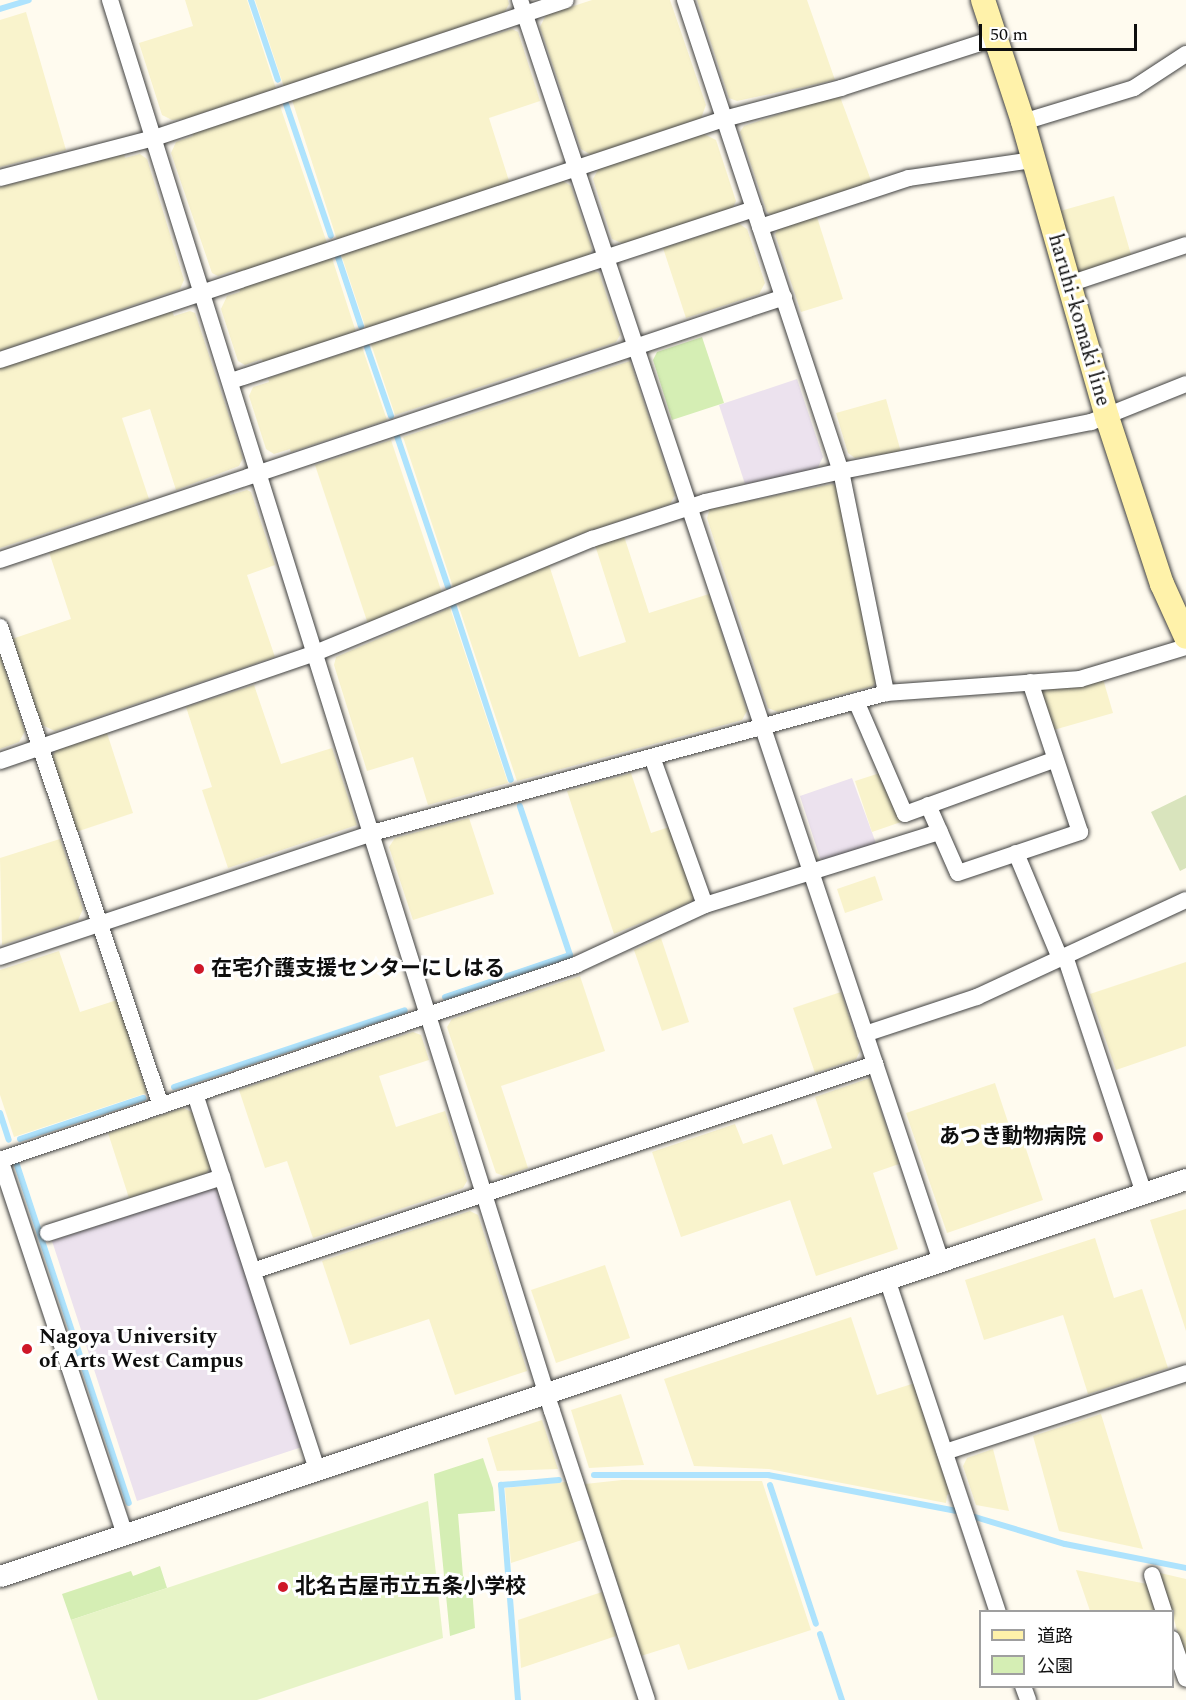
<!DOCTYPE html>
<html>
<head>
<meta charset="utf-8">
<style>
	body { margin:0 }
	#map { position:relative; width:1186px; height:1700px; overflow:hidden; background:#fffbef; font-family:Spectral,"Noto Sans JP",serif }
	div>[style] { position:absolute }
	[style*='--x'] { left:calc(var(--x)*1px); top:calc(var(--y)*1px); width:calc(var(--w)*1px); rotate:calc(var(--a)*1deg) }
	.industrial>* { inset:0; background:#ece2ee }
	.farmland>* { inset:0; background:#f9f3cc }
	.green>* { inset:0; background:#d5eeb4 }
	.cemetery>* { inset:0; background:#d9e4bd }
	.pitch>* { inset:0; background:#e7f4c7 }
	.stream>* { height:6px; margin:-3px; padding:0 3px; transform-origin:3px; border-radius:3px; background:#aee3fd }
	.roads { filter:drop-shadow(0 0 2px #414141) drop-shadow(0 0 2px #414141) }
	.minor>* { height:16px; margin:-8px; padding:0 8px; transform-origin:8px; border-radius:8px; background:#fff }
	.tertiary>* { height:21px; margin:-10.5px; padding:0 10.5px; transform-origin:10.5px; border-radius:10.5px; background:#fff }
	.secondary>* { height:24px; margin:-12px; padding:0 12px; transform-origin:12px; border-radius:12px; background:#fff2aa }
	.dots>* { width:16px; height:16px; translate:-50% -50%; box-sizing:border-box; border:3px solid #fff; border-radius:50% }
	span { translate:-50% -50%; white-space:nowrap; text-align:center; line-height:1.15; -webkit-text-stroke:6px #fff; paint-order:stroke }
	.street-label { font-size:21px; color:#0e0e0e }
	.poi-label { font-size:21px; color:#0e0e0e; font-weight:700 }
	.left { translate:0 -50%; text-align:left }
	.right { translate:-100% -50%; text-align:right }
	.legend { position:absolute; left:979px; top:1610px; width:195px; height:78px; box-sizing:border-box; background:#fff; border:2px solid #9f9f9f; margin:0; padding:8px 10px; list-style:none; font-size:18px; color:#0e0e0e }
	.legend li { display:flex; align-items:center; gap:12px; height:30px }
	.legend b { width:30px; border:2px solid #9f9f9f }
	.scale { position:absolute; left:979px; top:24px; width:158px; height:27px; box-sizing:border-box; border:3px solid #0e0e0e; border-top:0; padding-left:8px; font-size:18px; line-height:21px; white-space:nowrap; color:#0e0e0e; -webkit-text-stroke:4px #fff; paint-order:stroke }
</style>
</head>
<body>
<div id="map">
	<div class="industrial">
		<div style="clip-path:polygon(797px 379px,823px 457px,817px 469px,745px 484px,719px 405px)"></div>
		<div style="clip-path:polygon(852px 778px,877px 846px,827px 863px,820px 858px,800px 796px)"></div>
		<div style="clip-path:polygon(212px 1188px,219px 1191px,302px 1447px,137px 1501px,52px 1241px)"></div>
	</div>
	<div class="farmland">
		<div style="clip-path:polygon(185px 0,247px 0,276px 89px,185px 119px,172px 120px,162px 115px,139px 43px,193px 26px)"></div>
		<div style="clip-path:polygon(255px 0,508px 0,509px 4px,503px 15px,284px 87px)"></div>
		<div style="clip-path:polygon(592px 0,670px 0,706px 105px,700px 121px,593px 156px,581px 149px,540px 27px,546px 15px)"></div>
		<div style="clip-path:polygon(697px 0,807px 0,835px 80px,737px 101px,729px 98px)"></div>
		<div style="clip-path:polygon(26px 12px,66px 150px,0 167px,0 20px)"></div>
		<div style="clip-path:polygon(512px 29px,518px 32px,540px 101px,489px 118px,510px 184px,337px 240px,292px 100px)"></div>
		<div style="clip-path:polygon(839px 94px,872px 183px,773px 216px,767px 212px,740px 132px,744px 126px)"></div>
		<div style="clip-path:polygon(279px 103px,327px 243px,237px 274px,235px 270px,218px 276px,212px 273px,171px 153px,176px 142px,193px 136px,192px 133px)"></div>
		<div style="clip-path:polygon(704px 134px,716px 140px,736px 201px,732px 209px,624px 244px,612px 239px,593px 179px,599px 168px)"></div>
		<div style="clip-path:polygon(124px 154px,125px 158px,140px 154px,147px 159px,184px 280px,180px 289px,0 351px,0 187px)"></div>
		<div style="clip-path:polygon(563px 181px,571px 186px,592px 249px,589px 255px,366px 329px,341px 254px)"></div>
		<div style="clip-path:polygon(1114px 196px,1132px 258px,1084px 273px,1076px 270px,1060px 211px)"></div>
		<div style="clip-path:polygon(816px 214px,843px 299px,801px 312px,775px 234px,780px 226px)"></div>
		<div style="clip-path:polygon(738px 223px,747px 229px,765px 283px,759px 294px,686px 318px,663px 248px)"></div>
		<div style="clip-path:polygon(332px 258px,356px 332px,263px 363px,262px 359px,245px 365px,238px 361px,221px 309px,227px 296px,240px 292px,239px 288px)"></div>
		<div style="clip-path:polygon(594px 271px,599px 273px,620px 335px,616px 342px,395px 415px,371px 344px)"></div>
		<div style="clip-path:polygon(172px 311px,174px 316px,190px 311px,195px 313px,243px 458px,239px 466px,176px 490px,150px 409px,122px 418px,149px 499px,0 548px,0 367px)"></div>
		<div style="clip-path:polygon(362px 347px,387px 420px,291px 452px,290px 449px,274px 454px,266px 449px,249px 396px,253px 387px,269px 382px,268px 378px)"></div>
		<div style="clip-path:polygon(630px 361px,675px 495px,670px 504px,581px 534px,453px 587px,403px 437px)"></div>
		<div style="clip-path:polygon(886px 399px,901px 452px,855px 458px,848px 453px,836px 413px)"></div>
		<div style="clip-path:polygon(391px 440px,442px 593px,368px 624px,315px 465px)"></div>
		<div style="clip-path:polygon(832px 484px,840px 488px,877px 679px,873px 686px,778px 712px,768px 708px,707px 518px,710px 509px)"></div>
		<div style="clip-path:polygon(247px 490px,251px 492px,275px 565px,247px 575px,275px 657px,55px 731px,40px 724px,12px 639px,71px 619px,49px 552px,229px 492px,230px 495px)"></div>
		<div style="clip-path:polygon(624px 536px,649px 613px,709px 594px,747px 711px,742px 720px,517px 781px,458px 604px,549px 565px,579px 657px,626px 642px,595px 545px)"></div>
		<div style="clip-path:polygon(450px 608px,508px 783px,428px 805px,413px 757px,367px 771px,334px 665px,336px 657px)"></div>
		<div style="clip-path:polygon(0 655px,25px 731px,19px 742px,0 749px)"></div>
		<div style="clip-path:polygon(1103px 679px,1113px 713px,1050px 731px,1040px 694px,1044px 688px)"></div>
		<div style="clip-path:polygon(254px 685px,281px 764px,332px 748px,357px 825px,228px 868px,202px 790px,212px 787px,186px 707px)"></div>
		<div style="clip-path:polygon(107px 733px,133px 813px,73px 833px,50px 761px,56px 750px)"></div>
		<div style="clip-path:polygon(631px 773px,651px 833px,672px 826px,694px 895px,693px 901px,614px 934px,567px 791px)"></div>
		<div style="clip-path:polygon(880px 773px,901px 822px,872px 832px,855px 781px)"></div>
		<div style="clip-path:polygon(469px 818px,494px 894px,413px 920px,389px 847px,395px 838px)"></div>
		<div style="clip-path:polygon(60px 839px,83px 909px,78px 920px,2px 945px,0 858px)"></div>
		<div style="clip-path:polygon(875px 876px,883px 900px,845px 913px,837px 889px)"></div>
		<div style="clip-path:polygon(661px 938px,689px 1022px,662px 1031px,634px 950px)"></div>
		<div style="clip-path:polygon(59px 951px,80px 1012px,117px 1000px,147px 1093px,14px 1137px,0 1095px,0 970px)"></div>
		<div style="clip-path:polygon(1186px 962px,1186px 1046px,1116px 1070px,1090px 994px)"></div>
		<div style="clip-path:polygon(580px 976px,605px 1051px,501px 1086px,528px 1168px,504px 1176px,496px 1173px,447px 1027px,452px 1019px)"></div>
		<div style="clip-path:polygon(841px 992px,860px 1051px,856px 1059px,815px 1073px,793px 1008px)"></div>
		<div style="clip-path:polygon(413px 1032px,421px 1035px,429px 1060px,379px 1076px,396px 1127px,445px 1111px,467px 1181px,463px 1188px,313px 1238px,287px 1161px,265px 1168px,239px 1090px)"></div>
		<div style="clip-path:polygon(870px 1078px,899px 1164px,873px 1173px,898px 1249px,816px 1276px,790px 1200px,681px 1237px,652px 1152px,735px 1124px,743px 1144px,772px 1134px,783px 1165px,832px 1148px,815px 1097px)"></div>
		<div style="clip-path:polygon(995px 1083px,1013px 1137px,1021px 1134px,1043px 1200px,947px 1233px,906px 1113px)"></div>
		<div style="clip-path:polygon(183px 1108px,194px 1113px,211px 1165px,207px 1173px,129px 1198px,108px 1133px)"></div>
		<div style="clip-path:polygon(1186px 1209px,1186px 1331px,1150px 1220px)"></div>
		<div style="clip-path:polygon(470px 1211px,478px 1215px,527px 1371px,455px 1395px,429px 1319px,350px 1345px,322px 1261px)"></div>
		<div style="clip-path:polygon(1095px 1238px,1114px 1298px,1142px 1289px,1168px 1368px,1088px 1394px,1063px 1315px,984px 1340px,965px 1280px)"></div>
		<div style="clip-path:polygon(605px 1265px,630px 1338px,556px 1363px,531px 1290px)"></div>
		<div style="clip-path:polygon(851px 1317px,877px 1395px,915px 1383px,952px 1492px,947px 1495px,946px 1503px,769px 1469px,694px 1466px,664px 1379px)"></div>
		<div style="clip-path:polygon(621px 1394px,644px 1465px,589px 1468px,571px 1410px)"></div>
		<div style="clip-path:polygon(1101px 1414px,1133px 1518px,1143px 1549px,1059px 1531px,1033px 1436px)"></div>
		<div style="clip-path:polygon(542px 1420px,558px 1469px,497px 1471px,487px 1438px)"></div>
		<div style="clip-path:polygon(993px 1449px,1009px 1511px,976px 1505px,963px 1466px,967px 1458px)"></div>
		<div style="clip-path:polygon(622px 1480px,762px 1481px,811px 1630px,688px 1670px,679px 1644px,641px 1656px,585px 1484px)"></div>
		<div style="clip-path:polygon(566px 1482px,585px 1539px,511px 1563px,505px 1488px)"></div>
		<div style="clip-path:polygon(1076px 1570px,1147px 1584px,1156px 1611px,1090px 1611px)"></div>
		<div style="clip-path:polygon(1156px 1572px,1186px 1579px,1186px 1663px,1172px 1612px,1169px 1611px)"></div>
		<div style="clip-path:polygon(602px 1592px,616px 1636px,521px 1668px,518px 1620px)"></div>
	</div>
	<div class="green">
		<div style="clip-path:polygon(702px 337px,724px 403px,672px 420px,653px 360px,657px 352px)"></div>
		<div style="clip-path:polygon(483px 1458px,493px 1488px,495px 1511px,458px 1514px,463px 1576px,472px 1587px,475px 1628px,450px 1636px,434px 1474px)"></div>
		<div style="clip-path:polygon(160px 1566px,167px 1588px,71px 1620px,62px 1594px,131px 1571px,133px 1576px)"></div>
	</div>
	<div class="cemetery">
		<div style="clip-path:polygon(1186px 795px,1186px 868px,1180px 871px,1151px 812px)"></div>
	</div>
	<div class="pitch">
		<div style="clip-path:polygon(428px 1501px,443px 1638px,257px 1700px,98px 1700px,71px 1620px)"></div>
	</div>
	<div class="stream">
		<div style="--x:251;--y:0;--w:84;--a:71.4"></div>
		<div style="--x:0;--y:9;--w:30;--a:-17"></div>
		<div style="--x:286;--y:104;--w:139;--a:71.2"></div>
		<div style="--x:338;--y:257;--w:73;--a:71.6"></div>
		<div style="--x:367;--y:347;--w:73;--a:70.8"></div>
		<div style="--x:397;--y:436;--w:159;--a:71.3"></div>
		<div style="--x:453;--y:604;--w:185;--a:71.8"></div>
		<div style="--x:445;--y:997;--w:132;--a:-18.6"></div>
		<div style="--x:570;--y:955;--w:157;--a:-108.6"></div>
		<div style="--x:174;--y:1087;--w:243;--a:-18.4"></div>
		<div style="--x:0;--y:1113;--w:28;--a:72"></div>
		<div style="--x:20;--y:1139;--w:130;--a:-18.4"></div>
		<div style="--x:17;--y:1165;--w:356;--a:71.7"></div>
		<div style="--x:594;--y:1475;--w:174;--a:0"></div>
		<div style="--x:768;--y:1475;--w:192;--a:10.8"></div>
		<div style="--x:770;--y:1485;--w:146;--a:71.7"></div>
		<div style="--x:975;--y:1517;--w:94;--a:16.7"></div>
		<div style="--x:1065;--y:1544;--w:123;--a:11.2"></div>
		<div style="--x:820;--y:1634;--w:70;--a:71.6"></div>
		<div style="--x:518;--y:1700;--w:216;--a:-94.5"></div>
		<div style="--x:501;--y:1485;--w:58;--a:-4.9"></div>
	</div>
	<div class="roads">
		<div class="minor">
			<div style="--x:110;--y:0;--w:1479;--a:72.61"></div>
			<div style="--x:552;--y:1411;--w:304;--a:71.8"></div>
			<div style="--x:520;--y:0;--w:1329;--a:71.54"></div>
			<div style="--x:685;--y:0;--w:496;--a:71.7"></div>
			<div style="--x:841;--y:471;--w:227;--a:78.5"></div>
			<div style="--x:1023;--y:122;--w:116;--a:-17"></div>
			<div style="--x:1134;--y:88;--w:62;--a:-33.2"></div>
			<div style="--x:0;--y:178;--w:159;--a:-14.6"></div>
			<div style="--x:154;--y:138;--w:434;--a:-18.5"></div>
			<div style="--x:760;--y:227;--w:157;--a:-18.2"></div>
			<div style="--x:909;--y:178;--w:125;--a:-8.3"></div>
			<div style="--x:1069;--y:284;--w:123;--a:-18.4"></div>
			<div style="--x:0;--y:360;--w:763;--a:-18.41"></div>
			<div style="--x:724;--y:119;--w:121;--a:-14.8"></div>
			<div style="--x:841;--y:88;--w:163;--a:-17.9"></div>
			<div style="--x:231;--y:381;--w:551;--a:-18.2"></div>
			<div style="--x:0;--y:560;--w:827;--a:-18.54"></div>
			<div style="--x:0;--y:627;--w:505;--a:71.42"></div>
			<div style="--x:856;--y:701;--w:123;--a:66.6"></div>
			<div style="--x:905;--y:814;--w:158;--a:-20"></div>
			<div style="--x:652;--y:757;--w:157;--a:70.3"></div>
			<div style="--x:0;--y:761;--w:333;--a:-18.9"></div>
			<div style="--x:315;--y:653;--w:300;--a:-22.4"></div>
			<div style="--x:592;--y:539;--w:119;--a:-18.1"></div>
			<div style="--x:705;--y:502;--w:139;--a:-12.8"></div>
			<div style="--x:841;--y:471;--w:255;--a:-11.1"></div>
			<div style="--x:1091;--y:422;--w:102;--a:-21.8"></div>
			<div style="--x:928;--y:805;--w:74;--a:66.2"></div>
			<div style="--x:958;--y:873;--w:129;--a:-18.6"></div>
			<div style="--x:1080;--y:832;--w:158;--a:-108.4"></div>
			<div style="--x:1016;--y:853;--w:114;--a:67.3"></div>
			<div style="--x:1065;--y:956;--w:250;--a:71.6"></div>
			<div style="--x:0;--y:957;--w:392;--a:-18.4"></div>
			<div style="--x:372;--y:833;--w:533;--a:-15.24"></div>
			<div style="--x:886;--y:693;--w:195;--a:-4.1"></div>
			<div style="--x:1080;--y:679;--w:111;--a:-16.8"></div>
			<div style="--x:865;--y:1034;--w:118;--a:-18.3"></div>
			<div style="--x:977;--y:997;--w:230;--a:-24.9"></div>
			<div style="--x:195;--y:1094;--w:394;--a:72"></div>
			<div style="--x:0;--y:1159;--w:395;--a:71.6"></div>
			<div style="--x:0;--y:1160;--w:608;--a:-18.7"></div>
			<div style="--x:576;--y:965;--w:142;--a:-24.9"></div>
			<div style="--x:705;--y:905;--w:246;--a:-17.3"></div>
			<div style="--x:48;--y:1233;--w:183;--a:-17.8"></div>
			<div style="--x:253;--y:1271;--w:656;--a:-18.41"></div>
			<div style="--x:887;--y:1279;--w:351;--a:71.6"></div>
			<div style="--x:945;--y:1452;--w:254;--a:-18.1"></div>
			<div style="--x:1152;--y:1575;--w:39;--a:72"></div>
			<div style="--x:1172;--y:1639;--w:42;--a:70.7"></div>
			<div style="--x:1023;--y:1686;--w:15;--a:70"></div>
		</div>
		<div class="tertiary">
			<div style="--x:0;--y:1576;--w:1251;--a:-18.51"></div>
		</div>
		<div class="secondary">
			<div style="--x:983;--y:0;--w:128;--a:71.8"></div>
			<div style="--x:1023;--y:122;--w:307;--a:74.1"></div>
			<div style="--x:1107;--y:417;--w:176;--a:71.8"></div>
			<div style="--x:1162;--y:584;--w:58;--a:65.6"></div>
		</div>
	</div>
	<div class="dots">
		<div style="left:199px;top:969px;background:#ce1728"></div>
		<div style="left:1098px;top:1137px;background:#ce1728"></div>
		<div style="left:27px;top:1349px;background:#ce1728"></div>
		<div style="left:283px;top:1587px;background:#ce1728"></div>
	</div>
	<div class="street-label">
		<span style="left:1079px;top:320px;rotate:74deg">haruhi-komaki line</span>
	</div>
	<div class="poi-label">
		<span class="left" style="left:211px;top:969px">在宅介護支援センターにしはる</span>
		<span class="right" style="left:1086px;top:1137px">あつき動物病院</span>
		<span class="left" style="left:39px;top:1349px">Nagoya University<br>of Arts West Campus</span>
		<span class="left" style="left:295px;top:1587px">北名古屋市立五条小学校</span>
	</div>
	<ul class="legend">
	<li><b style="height:8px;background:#fff2aa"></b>道路</li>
	<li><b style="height:16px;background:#d5eeb4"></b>公園</li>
	</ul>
	<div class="scale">50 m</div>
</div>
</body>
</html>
